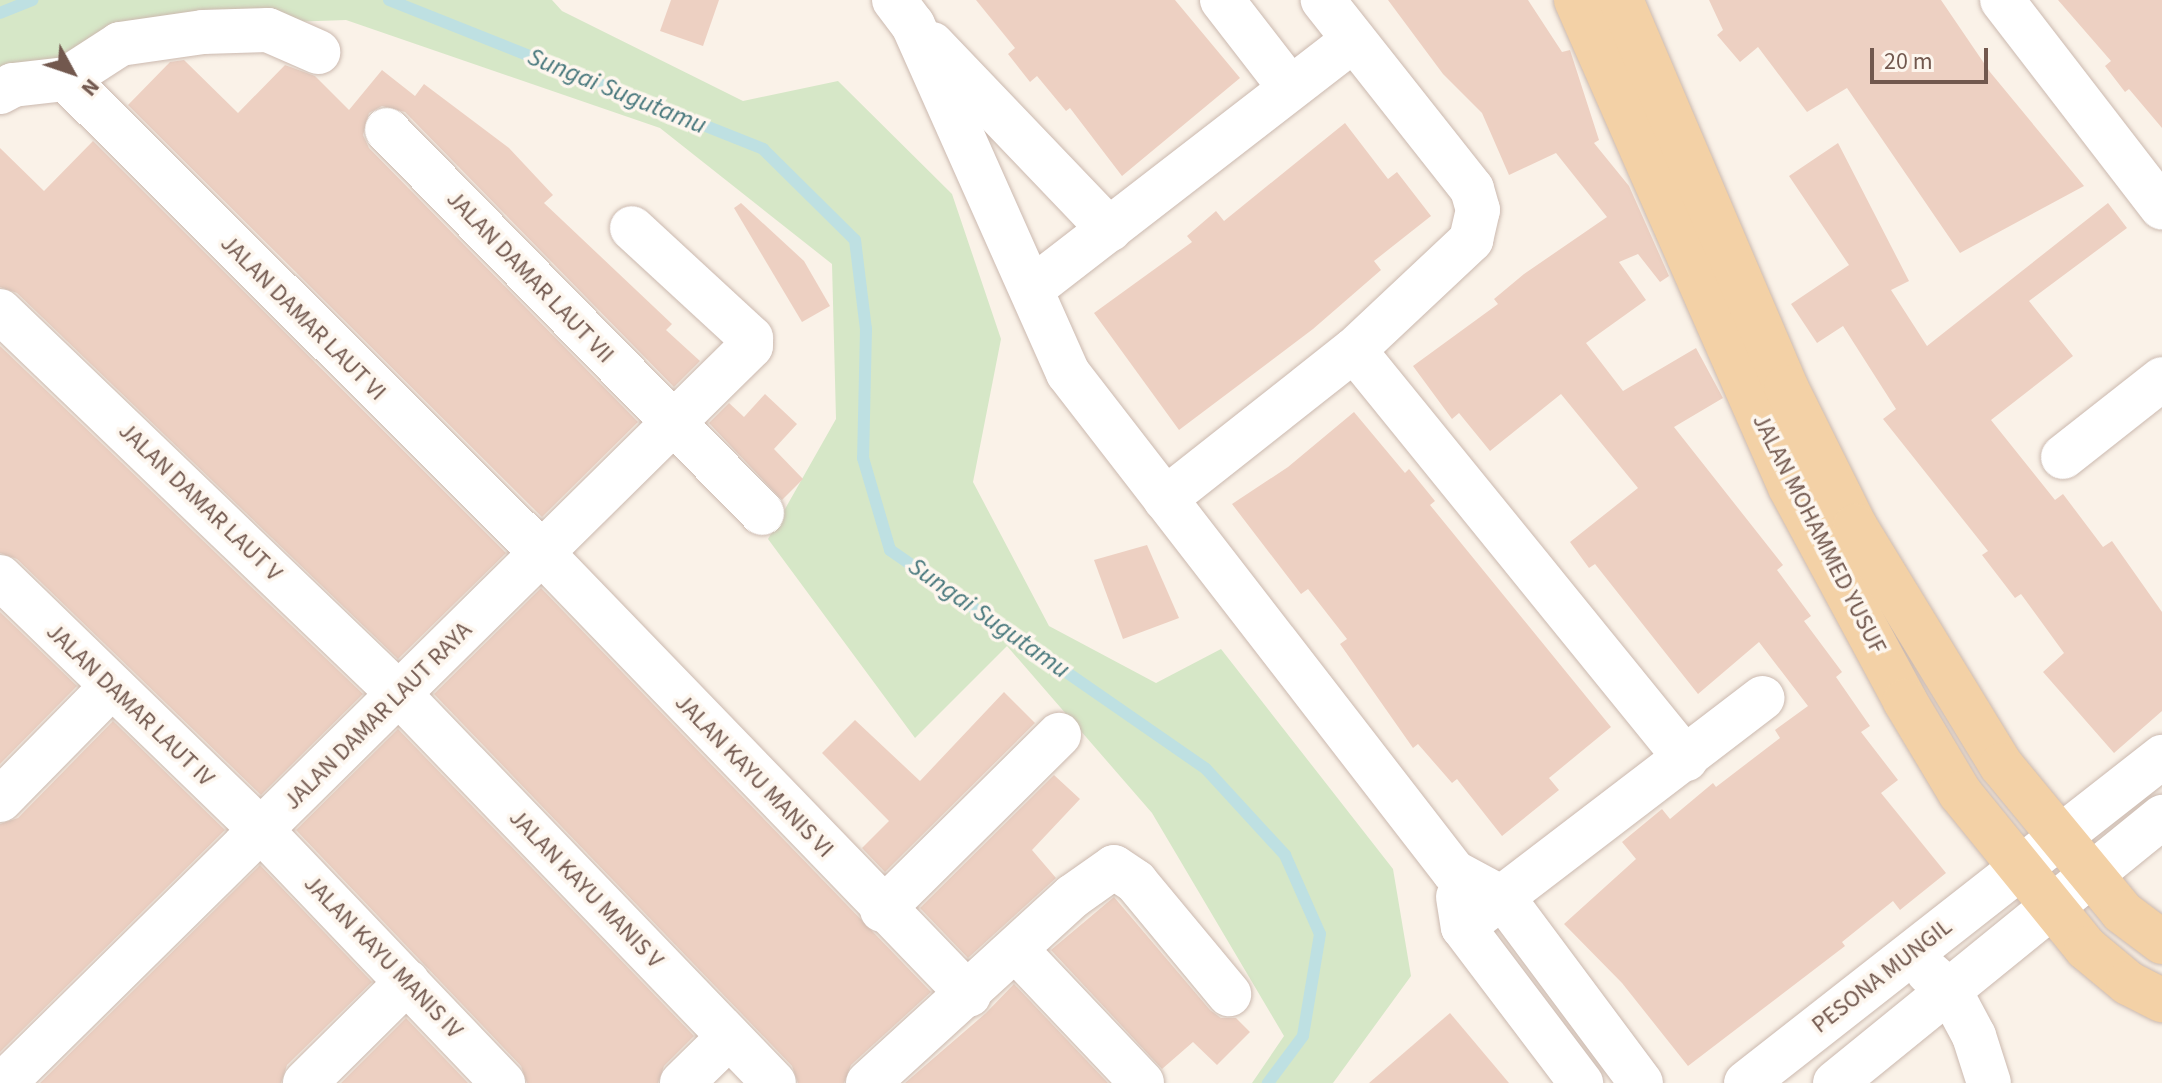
<!DOCTYPE html>
<html>
<head>
<meta charset="utf-8">
<style>
	body { margin:0 }
	#map { position:relative; width:2162px; height:1083px; overflow:hidden; background:#faf2e8; font-family:"Source Sans 3",sans-serif }
	div>[style] { position:absolute }
	[style*='--x'] { left:calc(var(--x)*1px); top:calc(var(--y)*1px); width:calc(var(--w)*1px); rotate:calc(var(--a)*1deg) }
	.green>* { inset:0; background:#d6e7c7 }
	.stream>* { height:12px; margin:-6px; padding:0 6px; transform-origin:6px; border-radius:6px; background:#bee0e2 }
	.building>* { inset:0; background:#edd0c2 }
	.roads { filter:drop-shadow(0 0 2px #cbb9af) drop-shadow(0 0 2px #cbb9af) }
	.minor>* { height:44px; margin:-22px; padding:0 22px; transform-origin:22px; border-radius:22px; background:#fff }
	.major>* { height:44px; margin:-22px; padding:0 22px; transform-origin:22px; border-radius:22px; background:#f3d1a6 }
	span { translate:-50% -50%; white-space:nowrap; text-align:center; line-height:1.15; -webkit-text-stroke:7px #fdf6ee; paint-order:stroke }
	.street-label { font-size:24px; color:#72584e }
	.water-label { font-size:26px; color:#47777c; font-style:italic }
	.north { position:absolute; left:32px; top:32px; width:80px; height:80px; -webkit-text-stroke:6px #fdf6ee; paint-order:stroke; rotate:130deg; font-size:22px; font-weight:700; line-height:32px; text-align:center; color:#72584e }
	.north::after { content:''; display:block; margin:auto; width:28px; height:36px; background:#72584e; clip-path:polygon(50% 0,100% 100%,50% 72%,0 100%) }
	.scale { position:absolute; left:1870px; top:48px; width:118px; height:36px; box-sizing:border-box; border:4px solid #72584e; border-top:0; padding-left:10px; font-size:24px; line-height:28px; white-space:nowrap; color:#72584e; -webkit-text-stroke:6px #fdf6ee; paint-order:stroke }
</style>
</head>
<body>
<div id="map">
	<div class="green">
		<div style="clip-path:polygon(0 0,552px 0,562px 11px,743px 101px,838px 81px,952px 194px,1001px 339px,973px 482px,1049px 626px,1156px 683px,1221px 649px,1393px 869px,1411px 976px,1333px 1083px,1252px 1083px,1284px 1036px,1152px 813px,1007px 646px,915px 738px,768px 539px,836px 419px,832px 264px,660px 128px,346px 20px,170px 26px,0 90px)"></div>
	</div>
	<div class="stream">
		<div style="--x:389;--y:0;--w:403;--a:21.7"></div>
		<div style="--x:763;--y:149;--w:129;--a:44.7"></div>
		<div style="--x:855;--y:240;--w:90;--a:83"></div>
		<div style="--x:866;--y:329;--w:129;--a:91.3"></div>
		<div style="--x:863;--y:458;--w:96;--a:73.6"></div>
		<div style="--x:890;--y:550;--w:384;--a:34.7"></div>
		<div style="--x:1206;--y:769;--w:117;--a:47.4"></div>
		<div style="--x:1285;--y:855;--w:86;--a:66.1"></div>
		<div style="--x:1320;--y:934;--w:103;--a:99.5"></div>
		<div style="--x:1303;--y:1036;--w:59;--a:126.7"></div>
		<div style="--x:0;--y:13;--w:35;--a:-22"></div>
	</div>
	<div class="building">
		<div style="clip-path:polygon(671px 0,719px 0,703px 46px,660px 31px)"></div>
		<div style="clip-path:polygon(976px 0,1175px 0,1240px 78px,1122px 176px,1070px 108px,1066px 111px,1037px 76px,1030px 82px,1008px 54px,1015px 48px)"></div>
		<div style="clip-path:polygon(1388px 0,1528px 0,1562px 52px,1570px 50px,1599px 140px,1594px 143px,1629px 186px,1669px 276px,1660px 282px,1638px 254px,1619px 262px,1646px 300px,1586px 343px,1623px 391px,1696px 348px,1723px 398px,1674px 427px,1783px 565px,1777px 570px,1811px 616px,1804px 621px,1842px 672px,1836px 677px,1870px 726px,1861px 732px,1898px 780px,1881px 793px,1946px 873px,1900px 910px,1893px 901px,1842px 942px,1845px 946px,1688px 1066px,1622px 983px,1564px 924px,1636px 859px,1622px 842px,1662px 809px,1670px 819px,1713px 783px,1716px 787px,1780px 738px,1775px 730px,1808px 706px,1759px 642px,1698px 694px,1595px 564px,1589px 568px,1570px 542px,1638px 488px,1561px 394px,1490px 451px,1459px 413px,1452px 419px,1413px 366px,1498px 304px,1494px 299px,1524px 274px,1607px 217px,1556px 153px,1509px 175px,1482px 113px,1443px 74px)"></div>
		<div style="clip-path:polygon(1709px 0,1941px 0,1990px 72px,2084px 186px,1960px 253px,1847px 88px,1807px 112px,1758px 47px,1740px 62px,1717px 35px,1723px 30px)"></div>
		<div style="clip-path:polygon(2058px 0,2162px 0,2162px 128px,2129px 89px,2125px 92px,2105px 66px,2111px 61px)"></div>
		<div style="clip-path:polygon(184px 60px,238px 113px,285px 65px,315px 76px,349px 110px,382px 70px,415px 96px,424px 84px,509px 148px,553px 195px,544px 203px,672px 324px,666px 330px,700px 361px,674px 387px,405px 112px,382px 106px,369px 113px,363px 135px,369px 148px,638px 422px,542px 517px,128px 105px,170px 62px)"></div>
		<div style="clip-path:polygon(1345px 123px,1388px 179px,1397px 172px,1431px 216px,1374px 261px,1381px 270px,1313px 329px,1179px 430px,1094px 313px,1192px 242px,1187px 236px,1216px 211px,1224px 221px)"></div>
		<div style="clip-path:polygon(93px 141px,506px 553px,398px 659px,17px 293px,0 287px,0 148px,44px 191px)"></div>
		<div style="clip-path:polygon(1838px 143px,1909px 281px,1891px 290px,1927px 346px,2108px 203px,2127px 228px,2029px 301px,2073px 356px,1991px 420px,2055px 500px,2063px 494px,2103px 547px,2112px 541px,2162px 612px,2162px 711px,2114px 753px,2043px 672px,2064px 653px,2021px 594px,2015px 598px,1982px 555px,1988px 551px,1883px 419px,1896px 409px,1843px 326px,1817px 343px,1791px 304px,1849px 265px,1789px 176px)"></div>
		<div style="clip-path:polygon(741px 203px,804px 261px,830px 306px,802px 322px,734px 208px)"></div>
		<div style="clip-path:polygon(0 346px,363px 694px,261px 795px,17px 559px,0 553px)"></div>
		<div style="clip-path:polygon(765px 394px,797px 424px,774px 449px,803px 479px,782px 500px,709px 423px,729px 403px,744px 417px)"></div>
		<div style="clip-path:polygon(1354px 412px,1405px 473px,1409px 469px,1435px 501px,1430px 505px,1611px 727px,1549px 778px,1559px 790px,1502px 836px,1457px 779px,1452px 783px,1418px 744px,1413px 748px,1340px 644px,1347px 639px,1308px 589px,1301px 594px,1232px 504px,1288px 467px)"></div>
		<div style="clip-path:polygon(1147px 545px,1179px 618px,1123px 639px,1094px 560px)"></div>
		<div style="clip-path:polygon(541px 588px,931px 992px,851px 1065px,844px 1083px,798px 1083px,792px 1066px,434px 694px)"></div>
		<div style="clip-path:polygon(0 612px,77px 686px,0 764px)"></div>
		<div style="clip-path:polygon(1004px 692px,1035px 723px,885px 872px,862px 848px,889px 821px,822px 753px,855px 720px,920px 781px)"></div>
		<div style="clip-path:polygon(113px 721px,225px 830px,0 1052px,0 824px,18px 818px)"></div>
		<div style="clip-path:polygon(398px 729px,694px 1036px,664px 1066px,658px 1083px,527px 1083px,521px 1066px,296px 830px)"></div>
		<div style="clip-path:polygon(1054px 775px,1080px 799px,1032px 850px,1056px 878px,968px 958px,920px 908px)"></div>
		<div style="clip-path:polygon(260px 865px,372px 982px,287px 1065px,281px 1083px,40px 1083px)"></div>
		<div style="clip-path:polygon(1114px 897px,1210px 1010px,1221px 1018px,1236px 1018px,1250px 1032px,1217px 1065px,1193px 1042px,1162px 1069px,1051px 950px)"></div>
		<div style="clip-path:polygon(1014px 984px,1108px 1083px,905px 1083px,986px 1013px)"></div>
		<div style="clip-path:polygon(1450px 1013px,1509px 1083px,1369px 1083px)"></div>
		<div style="clip-path:polygon(406px 1018px,468px 1083px,341px 1083px)"></div>
	</div>
	<div class="roads">
		<div class="minor">
			<div style="--x:894;--y:0;--w:31;--a:53"></div>
			<div style="--x:913;--y:25;--w:381;--a:66"></div>
			<div style="--x:1068;--y:373;--w:631;--a:52.28"></div>
			<div style="--x:1454;--y:872;--w:57;--a:28.4"></div>
			<div style="--x:1504;--y:899;--w:229;--a:53.3"></div>
			<div style="--x:1222;--y:0;--w:111;--a:52.3"></div>
			<div style="--x:2002;--y:0;--w:262;--a:52.4"></div>
			<div style="--x:932;--y:44;--w:257;--a:46.3"></div>
			<div style="--x:66;--y:79;--w:673;--a:44.88"></div>
			<div style="--x:543;--y:554;--w:613;--a:45.99"></div>
			<div style="--x:0;--y:92;--w:15;--a:-28"></div>
			<div style="--x:13;--y:85;--w:53;--a:-6.5"></div>
			<div style="--x:66;--y:79;--w:64;--a:-32.9"></div>
			<div style="--x:120;--y:44;--w:84;--a:-8.2"></div>
			<div style="--x:203;--y:32;--w:65;--a:-1.8"></div>
			<div style="--x:268;--y:30;--w:55;--a:23.7"></div>
			<div style="--x:387;--y:130;--w:536;--a:45.6"></div>
			<div style="--x:1034;--y:287;--w:404;--a:-37.7"></div>
			<div style="--x:0;--y:311;--w:553;--a:43.83"></div>
			<div style="--x:399;--y:694;--w:540;--a:46.05"></div>
			<div style="--x:1354;--y:350;--w:527;--a:50.93"></div>
			<div style="--x:2063;--y:457;--w:126;--a:-38.2"></div>
			<div style="--x:1165;--y:499;--w:241;--a:-38.3"></div>
			<div style="--x:1354;--y:350;--w:161;--a:-43.2"></div>
			<div style="--x:1471;--y:240;--w:31;--a:-77"></div>
			<div style="--x:1478;--y:210;--w:22;--a:-106"></div>
			<div style="--x:1472;--y:189;--w:241;--a:-128.3"></div>
			<div style="--x:0;--y:577;--w:365;--a:44.1"></div>
			<div style="--x:262;--y:831;--w:349;--a:46.3"></div>
			<div style="--x:0;--y:800;--w:158;--a:-45.5"></div>
			<div style="--x:1458;--y:897;--w:30;--a:81"></div>
			<div style="--x:1463;--y:927;--w:196;--a:52.9"></div>
			<div style="--x:882;--y:910;--w:249;--a:-44.7"></div>
			<div style="--x:1463;--y:927;--w:377;--a:-37.4"></div>
			<div style="--x:1016;--y:950;--w:183;--a:46.5"></div>
			<div style="--x:1928;--y:972;--w:29;--a:41"></div>
			<div style="--x:1950;--y:991;--w:51;--a:61.9"></div>
			<div style="--x:1974;--y:1036;--w:49;--a:72.3"></div>
			<div style="--x:4;--y:1083;--w:1049;--a:-44.61"></div>
			<div style="--x:751;--y:346;--w:8;--a:-90"></div>
			<div style="--x:751;--y:338;--w:162;--a:-137.3"></div>
			<div style="--x:305;--y:1083;--w:144;--a:-44.7"></div>
			<div style="--x:682;--y:1083;--w:66;--a:-44.4"></div>
			<div style="--x:868;--y:1083;--w:277;--a:-42.4"></div>
			<div style="--x:1073;--y:896;--w:50;--a:-35.3"></div>
			<div style="--x:1114;--y:867;--w:27;--a:34"></div>
			<div style="--x:1136;--y:882;--w:146;--a:50.3"></div>
			<div style="--x:1746;--y:1083;--w:529;--a:-38.08"></div>
			<div style="--x:1835;--y:1083;--w:422;--a:-39.1"></div>
		</div>
		<div class="major">
			<div style="--x:1576;--y:0;--w:532;--a:66.28"></div>
			<div style="--x:1790;--y:487;--w:243;--a:61.7"></div>
			<div style="--x:1905;--y:701;--w:107;--a:59.1"></div>
			<div style="--x:1960;--y:793;--w:200;--a:50.9"></div>
			<div style="--x:2086;--y:948;--w:55;--a:39.8"></div>
			<div style="--x:2128;--y:983;--w:38;--a:27"></div>
			<div style="--x:1621;--y:0;--w:421;--a:66.9"></div>
			<div style="--x:1786;--y:387;--w:155;--a:63.6"></div>
			<div style="--x:1855;--y:526;--w:280;--a:58.6"></div>
			<div style="--x:2001;--y:765;--w:190;--a:50.5"></div>
			<div style="--x:2122;--y:912;--w:50;--a:36.9"></div>
		</div>
	</div>
	<div class="street-label">
		<span style="left:530px;top:277px;rotate:46deg">JALAN DAMAR LAUT VII</span>
		<span style="left:303px;top:318px;rotate:45deg">JALAN DAMAR LAUT VI</span>
		<span style="left:200px;top:502px;rotate:44deg">JALAN DAMAR LAUT V</span>
		<span style="left:1819px;top:534px;rotate:63deg">JALAN MOHAMMED YUSUF</span>
		<span style="left:130px;top:705px;rotate:44deg">JALAN DAMAR LAUT IV</span>
		<span style="left:378px;top:716px;rotate:-45deg">JALAN DAMAR LAUT RAYA</span>
		<span style="left:754px;top:776px;rotate:46deg">JALAN KAYU MANIS VI</span>
		<span style="left:586px;top:889px;rotate:46deg">JALAN KAYU MANIS V</span>
		<span style="left:383px;top:957px;rotate:46deg">JALAN KAYU MANIS IV</span>
		<span style="left:1882px;top:976px;rotate:-38deg">PESONA MUNGIL</span>
	</div>
	<div class="water-label">
		<span style="left:617px;top:91px;rotate:22deg">Sungai Sugutamu</span>
		<span style="left:989px;top:618px;rotate:35deg">Sungai Sugutamu</span>
	</div>
	<div class="north">N</div>
	<div class="scale">20 m</div>
</div>
</body>
</html>
